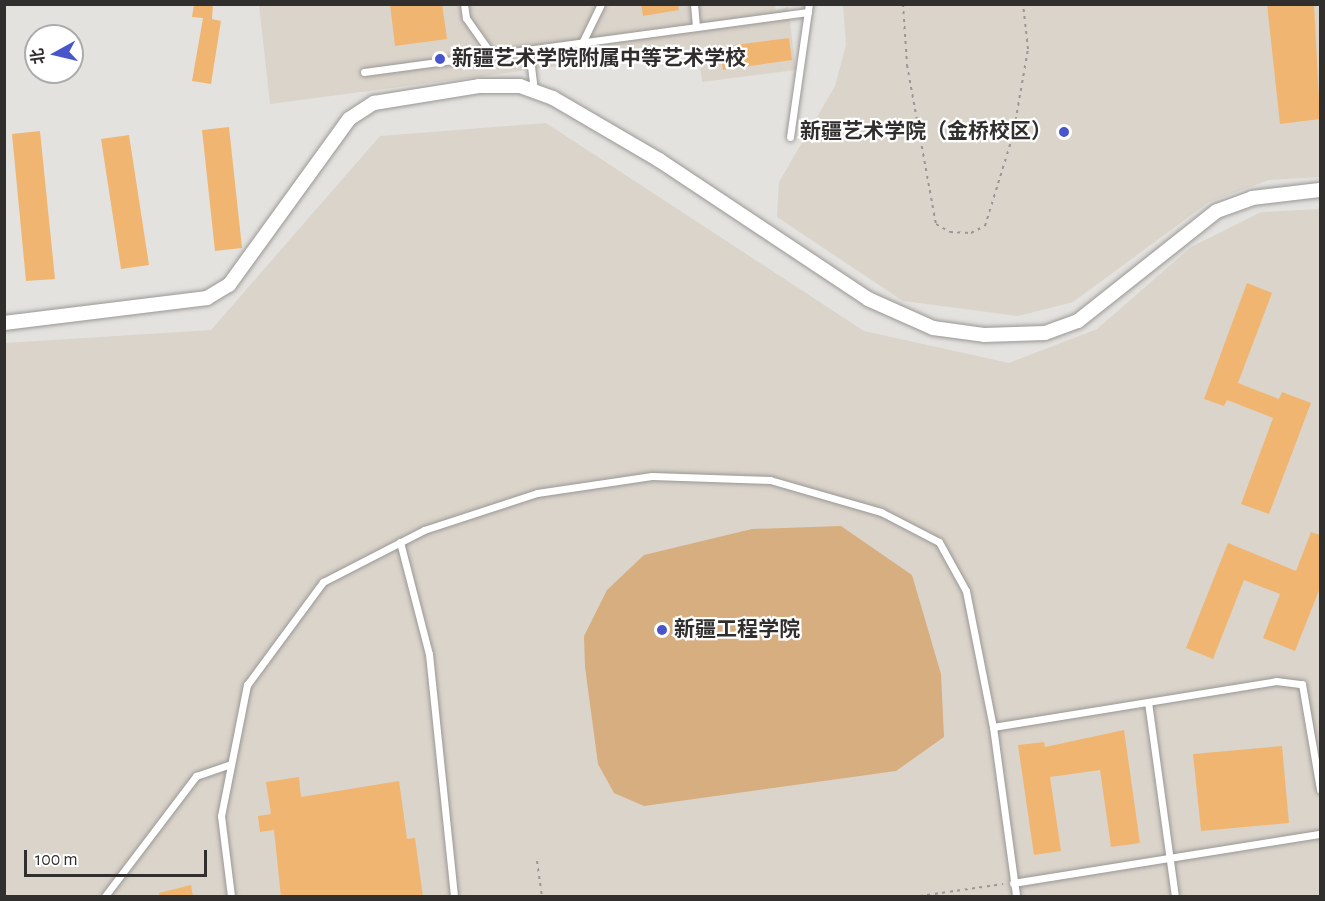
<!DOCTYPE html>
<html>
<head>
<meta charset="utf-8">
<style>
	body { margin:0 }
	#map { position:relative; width:1325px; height:901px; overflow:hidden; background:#e4e2df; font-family:"Alegreya Sans","Noto Sans SC",sans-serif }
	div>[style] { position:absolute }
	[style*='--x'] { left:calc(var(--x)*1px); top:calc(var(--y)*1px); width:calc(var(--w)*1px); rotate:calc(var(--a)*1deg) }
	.built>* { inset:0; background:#dbd4cb }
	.green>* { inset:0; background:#d7ae7f }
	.building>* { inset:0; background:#f0b671 }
	.path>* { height:2px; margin-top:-1px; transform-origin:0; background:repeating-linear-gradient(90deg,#999795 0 3px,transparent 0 7.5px) }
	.roads { filter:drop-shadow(0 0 2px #999794) drop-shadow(0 0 2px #999794) }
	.lane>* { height:7px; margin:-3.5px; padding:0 3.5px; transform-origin:3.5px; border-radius:3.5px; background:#fff }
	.street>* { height:14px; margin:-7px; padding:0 7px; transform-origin:7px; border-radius:7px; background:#fff }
	.dots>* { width:16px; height:16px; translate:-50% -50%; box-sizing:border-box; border:3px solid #fff; border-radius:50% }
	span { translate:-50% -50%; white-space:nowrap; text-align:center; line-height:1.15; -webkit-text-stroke:4.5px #fff; paint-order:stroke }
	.poi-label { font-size:21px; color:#302f2e; font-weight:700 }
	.left { translate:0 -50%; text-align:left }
	.right { translate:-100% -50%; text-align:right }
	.frame { position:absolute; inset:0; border:6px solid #302f2e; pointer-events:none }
	.north { position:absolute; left:24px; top:24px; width:60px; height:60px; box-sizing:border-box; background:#fff; border:2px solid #acacab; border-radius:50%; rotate:262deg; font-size:16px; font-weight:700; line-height:24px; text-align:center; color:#302f2e }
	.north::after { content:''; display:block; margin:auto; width:21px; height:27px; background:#4956cb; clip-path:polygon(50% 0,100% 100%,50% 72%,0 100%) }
	.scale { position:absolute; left:24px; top:850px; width:183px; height:27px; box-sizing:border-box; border:3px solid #302f2e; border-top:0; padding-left:8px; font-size:18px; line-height:21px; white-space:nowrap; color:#302f2e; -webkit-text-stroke:4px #fff; paint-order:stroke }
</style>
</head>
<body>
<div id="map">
	<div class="built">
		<div style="clip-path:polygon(259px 5px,775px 5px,776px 10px,788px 7px,796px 70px,702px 82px,698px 48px,270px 104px)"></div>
		<div style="clip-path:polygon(843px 5px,1320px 5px,1320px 177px,1269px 180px,1209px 202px,1073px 302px,1018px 316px,903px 301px,777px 217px,779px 182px,835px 86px,846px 45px)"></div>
		<div style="clip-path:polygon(546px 123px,864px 331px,1009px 363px,1097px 329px,1191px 247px,1261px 212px,1320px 209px,1320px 896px,5px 896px,5px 343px,211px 330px,380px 136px)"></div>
	</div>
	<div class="green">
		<div style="clip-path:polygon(841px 526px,912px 575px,941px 674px,944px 737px,896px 771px,644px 806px,614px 793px,598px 764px,585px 667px,584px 636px,607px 590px,644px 555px,752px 529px)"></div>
	</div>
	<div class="building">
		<div style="clip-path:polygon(194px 4px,213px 4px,212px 19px,221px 21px,211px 84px,192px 81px,203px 18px,192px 17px)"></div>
		<div style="clip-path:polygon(390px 4px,442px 4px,447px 39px,395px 46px)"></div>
		<div style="clip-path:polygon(641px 4px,678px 4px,679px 10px,643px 16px)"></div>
		<div style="clip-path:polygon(1267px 4px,1314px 4px,1320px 119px,1280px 124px)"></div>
		<div style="clip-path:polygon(789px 38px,792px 60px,723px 70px,719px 47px)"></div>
		<div style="clip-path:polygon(229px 127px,242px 248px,215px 251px,202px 130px)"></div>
		<div style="clip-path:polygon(40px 131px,55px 279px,26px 281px,12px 134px)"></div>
		<div style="clip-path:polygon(129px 135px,149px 265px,121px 269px,101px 139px)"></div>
		<div style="clip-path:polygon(1247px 283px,1272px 293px,1238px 383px,1279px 399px,1282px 392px,1311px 403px,1269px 514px,1241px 504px,1273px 418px,1227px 400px,1224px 406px,1204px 399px)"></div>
		<div style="clip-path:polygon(1311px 532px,1320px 535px,1320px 588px,1295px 651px,1263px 638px,1280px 594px,1244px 580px,1213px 659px,1186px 648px,1228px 543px,1296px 571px)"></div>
		<div style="clip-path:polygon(1124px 730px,1140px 843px,1111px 847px,1100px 770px,1050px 777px,1061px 851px,1034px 855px,1018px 745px,1044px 742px,1045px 747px)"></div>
		<div style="clip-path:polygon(1282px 746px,1289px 823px,1201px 831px,1193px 754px)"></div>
		<div style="clip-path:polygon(299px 777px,301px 797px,399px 781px,407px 839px,415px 838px,423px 897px,281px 897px,274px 830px,260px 832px,258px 816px,271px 814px,266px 782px)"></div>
		<div style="clip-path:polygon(191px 885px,193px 897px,160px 897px,159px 893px)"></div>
	</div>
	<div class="path">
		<div style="--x:903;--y:4;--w:61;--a:86.2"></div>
		<div style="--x:907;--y:65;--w:162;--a:79.7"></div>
		<div style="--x:936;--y:224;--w:16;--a:30"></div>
		<div style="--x:950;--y:232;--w:21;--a:3"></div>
		<div style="--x:971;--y:233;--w:16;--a:-27"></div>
		<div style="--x:985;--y:226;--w:95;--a:-72.9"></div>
		<div style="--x:1013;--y:135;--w:87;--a:-80.1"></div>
		<div style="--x:1028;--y:49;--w:45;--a:-96.3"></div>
		<div style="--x:537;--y:861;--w:35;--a:82"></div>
		<div style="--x:920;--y:896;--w:84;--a:-8.2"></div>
	</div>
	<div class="roads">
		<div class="lane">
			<div style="--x:464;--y:4;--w:14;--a:82"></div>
			<div style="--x:466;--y:18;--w:45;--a:54.9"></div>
			<div style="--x:694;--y:4;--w:23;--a:85"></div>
			<div style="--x:582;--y:43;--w:43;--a:-64"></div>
			<div style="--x:529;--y:50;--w:41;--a:83"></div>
			<div style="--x:364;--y:72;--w:448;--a:-7.7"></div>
			<div style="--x:790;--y:137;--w:134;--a:-81.9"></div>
			<div style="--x:400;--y:542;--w:116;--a:75.5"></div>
			<div style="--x:429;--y:654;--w:243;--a:84.1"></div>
			<div style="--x:1148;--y:702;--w:196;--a:82.1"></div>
			<div style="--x:993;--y:727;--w:287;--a:-9.2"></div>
			<div style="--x:1276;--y:681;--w:26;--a:7"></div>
			<div style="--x:1302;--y:684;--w:107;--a:80.3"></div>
			<div style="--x:1013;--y:883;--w:311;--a:-9.1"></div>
			<div style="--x:105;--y:896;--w:151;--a:-52.8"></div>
			<div style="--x:196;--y:776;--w:37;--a:-19"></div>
			<div style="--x:231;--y:896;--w:81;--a:-97.1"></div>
			<div style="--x:221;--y:816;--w:134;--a:-78.8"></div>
			<div style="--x:247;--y:685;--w:128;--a:-53.6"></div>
			<div style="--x:323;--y:582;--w:114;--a:-27.2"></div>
			<div style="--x:424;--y:530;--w:119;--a:-18.1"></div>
			<div style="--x:537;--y:493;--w:116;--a:-8.4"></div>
			<div style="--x:652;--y:476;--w:118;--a:1.9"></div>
			<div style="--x:770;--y:480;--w:116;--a:16.1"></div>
			<div style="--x:881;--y:512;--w:65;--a:27.3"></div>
			<div style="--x:939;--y:542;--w:56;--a:61.1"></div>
			<div style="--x:966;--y:591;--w:139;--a:78.8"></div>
			<div style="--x:993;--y:727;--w:171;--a:82.2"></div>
		</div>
		<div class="street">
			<div style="--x:4;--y:323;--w:205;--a:-7"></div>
			<div style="--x:207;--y:298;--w:26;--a:-31"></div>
			<div style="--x:229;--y:285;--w:205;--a:-54.1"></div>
			<div style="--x:349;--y:119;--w:30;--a:-33"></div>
			<div style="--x:374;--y:103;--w:106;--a:-9.2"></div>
			<div style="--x:479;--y:86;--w:41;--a:0"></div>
			<div style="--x:520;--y:86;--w:35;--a:20"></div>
			<div style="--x:553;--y:98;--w:123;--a:30.3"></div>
			<div style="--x:659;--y:160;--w:251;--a:33.6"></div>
			<div style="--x:868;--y:299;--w:71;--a:24"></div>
			<div style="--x:933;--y:328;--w:51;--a:7.8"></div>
			<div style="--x:984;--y:335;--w:61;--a:-1.9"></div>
			<div style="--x:1045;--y:333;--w:35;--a:-20"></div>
			<div style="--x:1078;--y:321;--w:177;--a:-38.4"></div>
			<div style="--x:1217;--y:211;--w:37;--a:-20"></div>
			<div style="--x:1252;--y:198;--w:68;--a:-6.7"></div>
		</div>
	</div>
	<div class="dots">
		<div style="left:440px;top:59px;background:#4956cb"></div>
		<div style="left:1064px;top:132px;background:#4956cb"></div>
		<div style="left:662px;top:630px;background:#4956cb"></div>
	</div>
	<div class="poi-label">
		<span class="left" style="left:452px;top:59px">新疆艺术学院附属中等艺术学校</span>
		<span class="right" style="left:1052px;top:132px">新疆艺术学院（金桥校区）</span>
		<span class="left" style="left:674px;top:630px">新疆工程学院</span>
	</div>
	<div class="frame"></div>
	<div class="north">北</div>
	<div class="scale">100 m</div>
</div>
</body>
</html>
